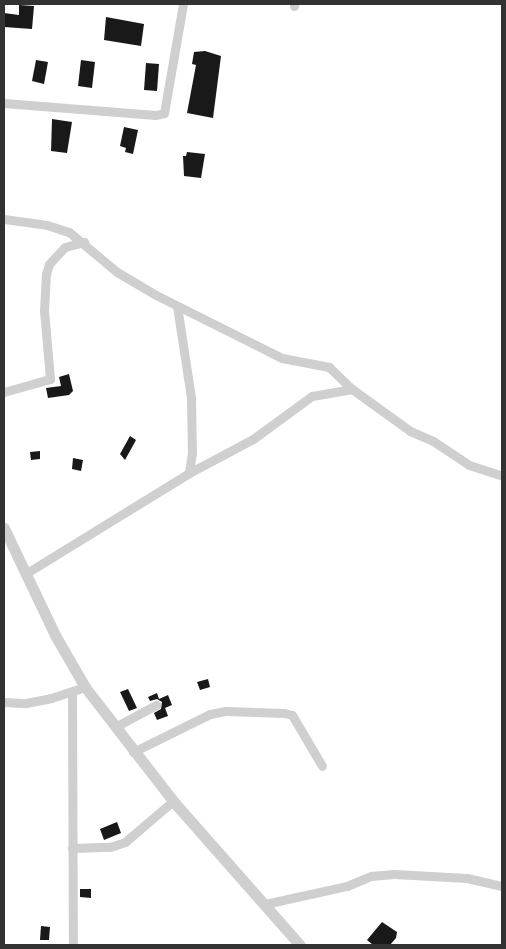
<!DOCTYPE html>
<html>
<head>
<meta charset="utf-8">
<style>
	body { margin:0 }
	#map { position:relative; width:506px; height:949px; overflow:hidden; background:#fff; font-family:"Noto Sans",sans-serif }
	div>[style] { position:absolute }
	[style*='--x'] { left:calc(var(--x)*1px); top:calc(var(--y)*1px); width:calc(var(--w)*1px); rotate:calc(var(--a)*1deg) }
	.building>* { inset:0; background:#191919 }
	.minor>* { height:9px; margin:-4.5px; padding:0 4.5px; transform-origin:4.5px; border-radius:4.5px; background:#cfcfcf }
	.tertiary>* { height:11px; margin:-5.5px; padding:0 5.5px; transform-origin:5.5px; border-radius:5.5px; background:#cfcfcf }
	span { translate:-50% -50%; white-space:nowrap; text-align:center; line-height:1.15; -webkit-text-stroke:5px #fff; paint-order:stroke }
	.frame { position:absolute; inset:0; border:5px solid #323232; pointer-events:none }
</style>
</head>
<body>
<div id="map">
	<div class="building">
		<div style="clip-path:polygon(19px 5px,34px 6px,32px 29px,4px 27px,4px 13px,19px 15px)"></div>
		<div style="clip-path:polygon(106px 17px,144px 24px,141px 46px,104px 40px)"></div>
		<div style="clip-path:polygon(205px 51px,221px 56px,213px 118px,187px 113px,196px 65px,192px 64px,194px 52px)"></div>
		<div style="clip-path:polygon(36px 60px,48px 62px,44px 84px,32px 81px)"></div>
		<div style="clip-path:polygon(81px 60px,95px 62px,92px 88px,78px 86px)"></div>
		<div style="clip-path:polygon(146px 63px,159px 64px,157px 91px,144px 90px)"></div>
		<div style="clip-path:polygon(52px 119px,72px 122px,67px 153px,51px 151px)"></div>
		<div style="clip-path:polygon(124px 127px,138px 130px,133px 154px,125px 152px,126px 148px,120px 146px)"></div>
		<div style="clip-path:polygon(187px 152px,205px 154px,201px 178px,184px 176px,183px 156px,186px 156px)"></div>
		<div style="clip-path:polygon(69px 374px,73px 391px,69px 395px,48px 398px,46px 388px,61px 386px,59px 377px)"></div>
		<div style="clip-path:polygon(130px 436px,136px 440px,125px 460px,120px 454px)"></div>
		<div style="clip-path:polygon(40px 451px,40px 459px,31px 460px,30px 452px)"></div>
		<div style="clip-path:polygon(73px 458px,83px 460px,81px 471px,72px 469px)"></div>
		<div style="clip-path:polygon(208px 679px,210px 687px,200px 690px,197px 682px)"></div>
		<div style="clip-path:polygon(128px 689px,137px 708px,129px 711px,120px 692px)"></div>
		<div style="clip-path:polygon(157px 693px,159px 699px,168px 695px,172px 705px,165px 708px,168px 716px,157px 720px,154px 713px,161px 709px,162px 702px,157px 699px,150px 701px,148px 697px)"></div>
		<div style="clip-path:polygon(117px 822px,121px 833px,104px 840px,100px 829px)"></div>
		<div style="clip-path:polygon(80px 889px,91px 889px,91px 898px,80px 897px)"></div>
		<div style="clip-path:polygon(382px 922px,397px 932px,396px 938px,390px 945px,373px 945px,367px 940px)"></div>
		<div style="clip-path:polygon(41px 926px,50px 927px,49px 940px,40px 940px)"></div>
	</div>
	<div class="minor">
		<div style="--x:294;--y:6;--w:2;--a:-90"></div>
		<div style="--x:4;--y:103;--w:152;--a:4.5"></div>
		<div style="--x:156;--y:115;--w:8;--a:-14"></div>
		<div style="--x:164;--y:113;--w:111;--a:-80.1"></div>
		<div style="--x:4;--y:219;--w:43;--a:7.9"></div>
		<div style="--x:47;--y:225;--w:23;--a:18"></div>
		<div style="--x:69;--y:232;--w:62;--a:39.8"></div>
		<div style="--x:117;--y:272;--w:45;--a:30.5"></div>
		<div style="--x:156;--y:295;--w:141;--a:26.6"></div>
		<div style="--x:282;--y:358;--w:48;--a:10.8"></div>
		<div style="--x:329;--y:367;--w:32;--a:44"></div>
		<div style="--x:352;--y:389;--w:72;--a:35.9"></div>
		<div style="--x:410;--y:431;--w:25;--a:23"></div>
		<div style="--x:433;--y:441;--w:43;--a:33.7"></div>
		<div style="--x:469;--y:465;--w:35;--a:18"></div>
		<div style="--x:177;--y:306;--w:93;--a:81.3"></div>
		<div style="--x:191;--y:398;--w:55;--a:89"></div>
		<div style="--x:192;--y:453;--w:20;--a:99"></div>
		<div style="--x:4;--y:392;--w:48;--a:-15.8"></div>
		<div style="--x:50;--y:379;--w:68;--a:-95"></div>
		<div style="--x:44;--y:311;--w:37;--a:-87"></div>
		<div style="--x:46;--y:274;--w:10;--a:-73"></div>
		<div style="--x:49;--y:264;--w:23;--a:-47"></div>
		<div style="--x:65;--y:247;--w:20;--a:-15"></div>
		<div style="--x:25;--y:574;--w:193;--a:-31.6"></div>
		<div style="--x:189;--y:473;--w:72;--a:-28"></div>
		<div style="--x:253;--y:439;--w:73;--a:-36.1"></div>
		<div style="--x:312;--y:396;--w:41;--a:-9.9"></div>
		<div style="--x:72;--y:692;--w:253;--a:89.8"></div>
		<div style="--x:4;--y:702;--w:22;--a:3"></div>
		<div style="--x:26;--y:703;--w:25;--a:-11"></div>
		<div style="--x:51;--y:698;--w:36;--a:-18"></div>
		<div style="--x:115;--y:727;--w:47;--a:-28.2"></div>
		<div style="--x:133;--y:752;--w:86;--a:-26.3"></div>
		<div style="--x:210;--y:714;--w:16;--a:-11"></div>
		<div style="--x:226;--y:711;--w:58;--a:2"></div>
		<div style="--x:284;--y:713;--w:8;--a:14"></div>
		<div style="--x:292;--y:715;--w:59;--a:59.5"></div>
		<div style="--x:72;--y:848;--w:38;--a:-2"></div>
		<div style="--x:110;--y:847;--w:16;--a:-18"></div>
		<div style="--x:125;--y:842;--w:63;--a:-40.5"></div>
		<div style="--x:265;--y:904;--w:84;--a:-12.4"></div>
		<div style="--x:347;--y:886;--w:26;--a:-23"></div>
		<div style="--x:371;--y:876;--w:23;--a:-5"></div>
		<div style="--x:394;--y:874;--w:73;--a:3.1"></div>
		<div style="--x:467;--y:878;--w:36;--a:13"></div>
	</div>
	<div class="tertiary">
		<div style="--x:4;--y:528;--w:119;--a:64.5"></div>
		<div style="--x:55;--y:635;--w:60;--a:60"></div>
		<div style="--x:85;--y:687;--w:144;--a:52.3"></div>
		<div style="--x:173;--y:801;--w:192;--a:48.6"></div>
	</div>
	<div class="frame"></div>
</div>
</body>
</html>
